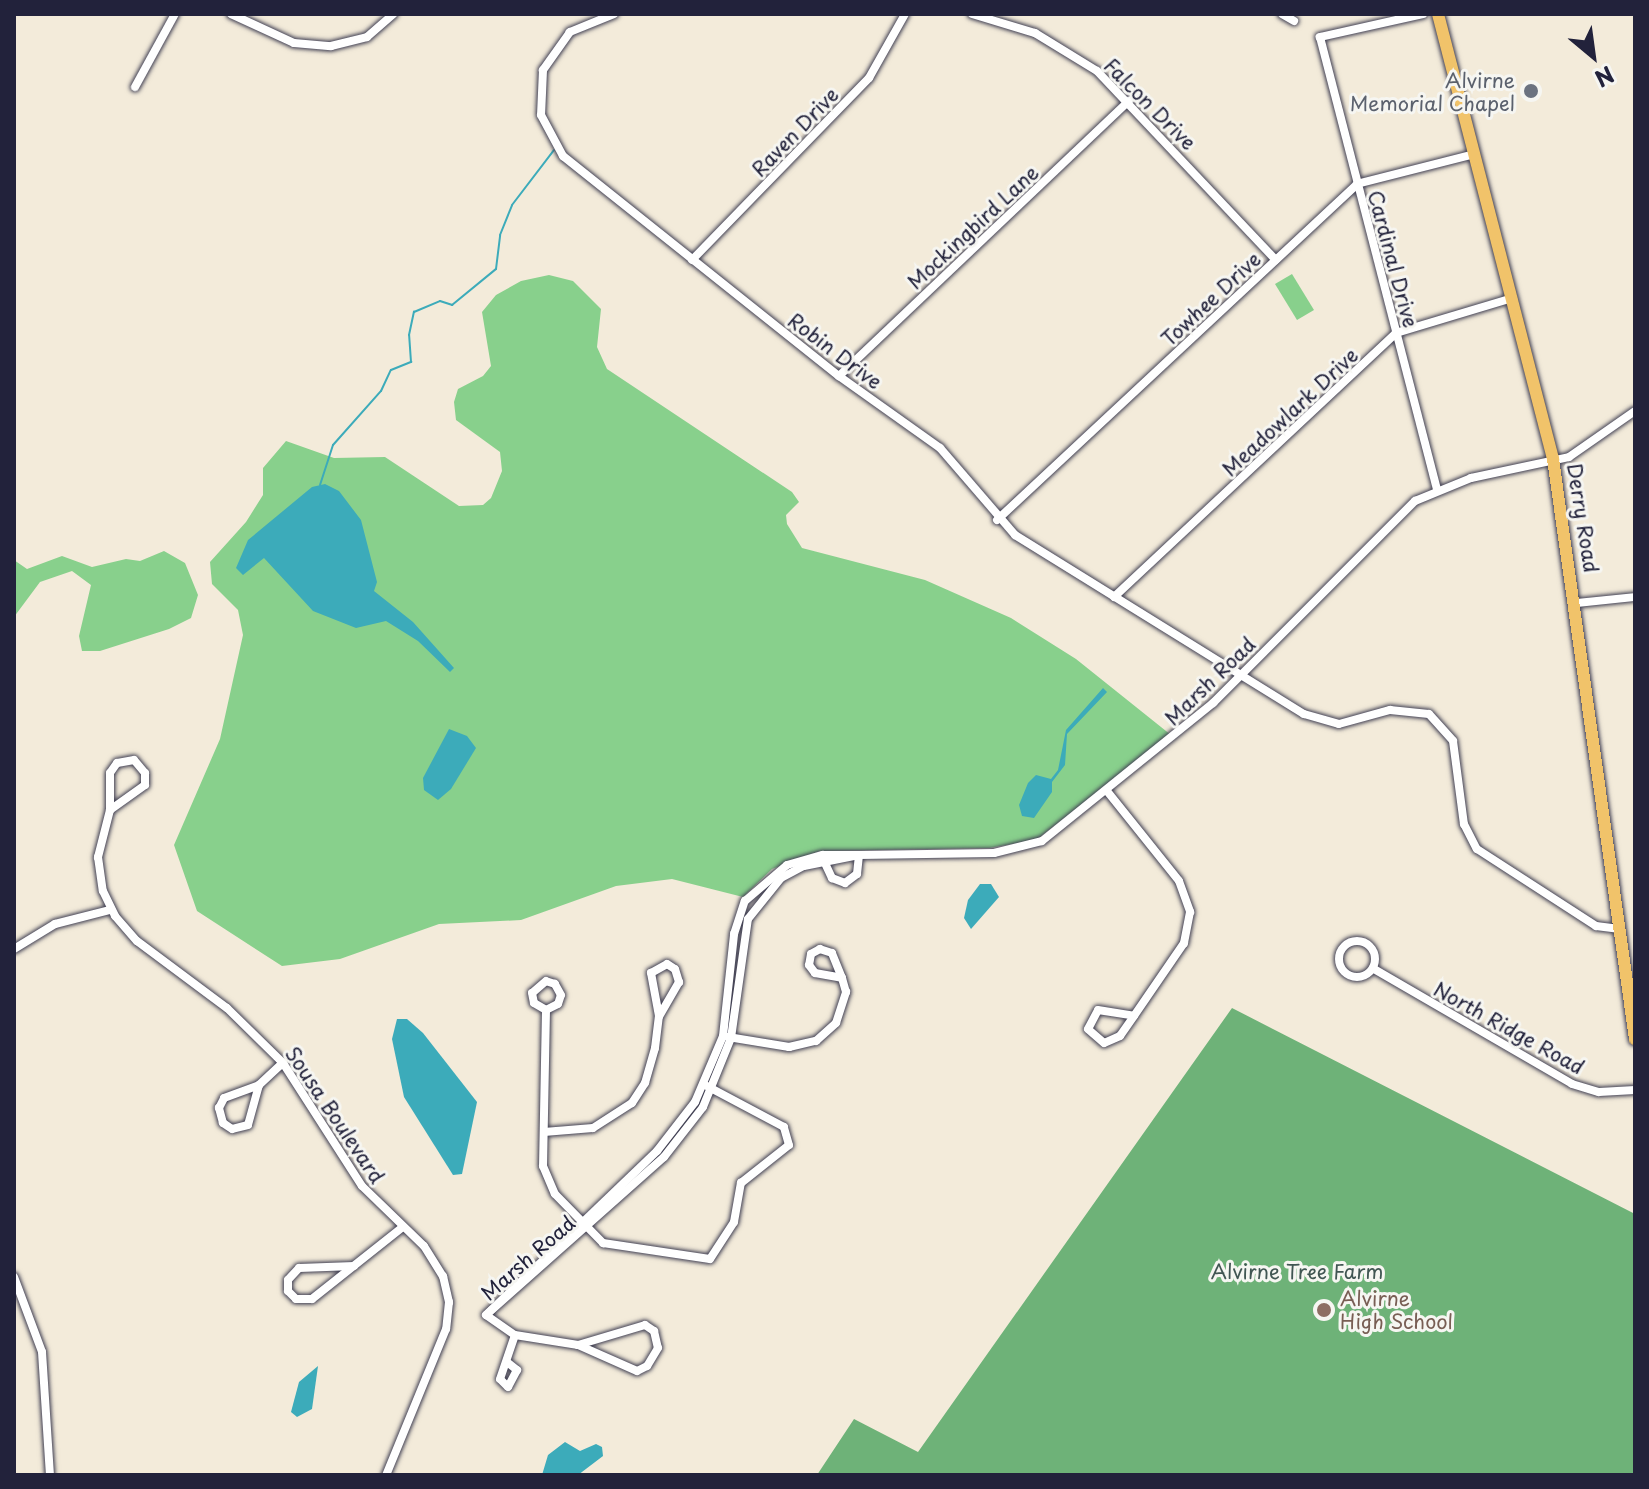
<!DOCTYPE html>
<html>
<head>
<meta charset="utf-8">
<style>
	body { margin:0 }
	#map { position:relative; width:1649px; height:1489px; overflow:hidden; background:#f3ebda; font-family:"Playpen Sans",sans-serif }
	div>[style] { position:absolute }
	[style*='--x'] { left:calc(var(--x)*1px); top:calc(var(--y)*1px); width:calc(var(--w)*1px); rotate:calc(var(--a)*1deg) }
	.green>* { inset:0; background:#88d08c }
	.forest>* { inset:0; background:#6eb278 }
	.water>* { inset:0; background:#3cabba }
	.stream>* { height:2px; margin:-1px; padding:0 1px; transform-origin:1px; border-radius:1px; background:#3cabba }
	.roads { filter:drop-shadow(0 0 2px #414053) drop-shadow(0 0 2px #414053) }
	.minor>* { height:8px; margin:-4px; padding:0 4px; transform-origin:4px; border-radius:4px; background:#fff }
	.minor>.ring { margin:-4px; padding:0; box-sizing:content-box; background:none; border:8px solid #fff; border-radius:50% }
	.primary>* { height:12px; margin:-6px; padding:0 6px; transform-origin:6px; border-radius:6px; background:#f1c36a }
	.dots>* { width:22px; height:22px; translate:-50% -50%; box-sizing:border-box; border:4px solid #f6f6f2; border-radius:50% }
	span { translate:-50% -50%; white-space:nowrap; text-align:center; line-height:1.15; -webkit-text-stroke:6px #f6f6f2; paint-order:stroke }
	.worship-label { font-size:20px; color:#5b616d }
	.right { translate:-100% -50%; text-align:right }
	.street-label { font-size:20px; color:#22223b }
	.park-label { font-size:20px; color:#415653 }
	.education-label { font-size:20px; color:#785e54 }
	.left { translate:0 -50%; text-align:left }
	.frame { position:absolute; inset:0; border:16px solid #22223b; pointer-events:none }
	.north { position:absolute; left:1553px; top:16px; width:80px; height:80px; -webkit-text-stroke:6px #f6f6f2; paint-order:stroke; rotate:151deg; font-size:22px; font-weight:700; line-height:32px; text-align:center; color:#22223b }
	.north::after { content:''; display:block; margin:auto; width:28px; height:36px; background:#22223b; clip-path:polygon(50% 0,100% 100%,50% 72%,0 100%) }
</style>
</head>
<body>
<div id="map">
	<div class="green">
		<div style="clip-path:polygon(1292px 274px,1314px 310px,1297px 320px,1275px 284px)"></div>
		<div style="clip-path:polygon(549px 275px,573px 281px,601px 309px,597px 347px,607px 369px,792px 492px,799px 502px,786px 515px,787px 524px,802px 548px,925px 580px,1011px 618px,1076px 659px,1171px 735px,1036px 840px,989px 848px,820px 851px,772px 869px,743px 897px,672px 879px,616px 886px,521px 920px,439px 924px,340px 959px,282px 966px,197px 911px,174px 845px,220px 739px,243px 635px,238px 610px,212px 584px,210px 562px,246px 522px,263px 495px,263px 468px,286px 441px,334px 458px,385px 457px,459px 506px,483px 505px,491px 498px,502px 471px,500px 452px,456px 420px,454px 402px,458px 389px,483px 376px,491px 366px,482px 312px,496px 295px,521px 281px)"></div>
		<div style="clip-path:polygon(164px 551px,185px 563px,198px 595px,191px 618px,169px 629px,100px 651px,82px 651px,79px 636px,91px 585px,72px 571px,40px 582px,14px 617px,14px 560px,27px 569px,62px 556px,92px 567px,126px 559px,140px 561px)"></div>
	</div>
	<div class="forest">
		<div style="clip-path:polygon(1232px 1008px,1635px 1214px,1635px 1475px,817px 1475px,854px 1419px,918px 1452px)"></div>
	</div>
	<div class="water">
		<div style="clip-path:polygon(325px 484px,339px 491px,361px 520px,377px 582px,374px 591px,413px 622px,454px 668px,450px 672px,418px 641px,386px 621px,356px 628px,313px 611px,264px 558px,243px 575px,236px 568px,248px 540px,312px 487px)"></div>
		<div style="clip-path:polygon(1103px 688px,1107px 692px,1067px 734px,1065px 765px,1052px 782px,1052px 792px,1034px 818px,1022px 816px,1019px 805px,1028px 783px,1036px 775px,1051px 779px,1058px 770px,1066px 730px)"></div>
		<div style="clip-path:polygon(449px 729px,467px 736px,476px 748px,451px 789px,438px 800px,424px 790px,423px 778px)"></div>
		<div style="clip-path:polygon(980px 884px,991px 884px,999px 897px,971px 929px,964px 918px,968px 900px)"></div>
		<div style="clip-path:polygon(397px 1019px,407px 1019px,423px 1033px,477px 1102px,462px 1174px,453px 1175px,404px 1097px,392px 1039px)"></div>
		<div style="clip-path:polygon(318px 1366px,312px 1409px,297px 1417px,291px 1412px,299px 1382px)"></div>
		<div style="clip-path:polygon(565px 1442px,580px 1451px,596px 1444px,602px 1447px,603px 1456px,578px 1475px,542px 1475px,548px 1455px)"></div>
	</div>
	<div class="stream">
		<div style="--x:320;--y:485;--w:42;--a:-72"></div>
		<div style="--x:333;--y:445;--w:72;--a:-48.4"></div>
		<div style="--x:381;--y:391;--w:23;--a:-65"></div>
		<div style="--x:391;--y:370;--w:22;--a:-22"></div>
		<div style="--x:411;--y:362;--w:27;--a:-94"></div>
		<div style="--x:409;--y:335;--w:24;--a:-78"></div>
		<div style="--x:414;--y:312;--w:28;--a:-23"></div>
		<div style="--x:440;--y:301;--w:13;--a:18"></div>
		<div style="--x:452;--y:305;--w:57;--a:-39.3"></div>
		<div style="--x:496;--y:269;--w:34;--a:-83"></div>
		<div style="--x:500;--y:235;--w:32;--a:-68"></div>
		<div style="--x:512;--y:205;--w:69;--a:-52.6"></div>
	</div>
	<div class="roads">
		<div class="minor">
			<div style="--x:231;--y:14;--w:69;--a:24.7"></div>
			<div style="--x:294;--y:43;--w:37;--a:5"></div>
			<div style="--x:331;--y:46;--w:37;--a:-14"></div>
			<div style="--x:367;--y:37;--w:35;--a:-41"></div>
			<div style="--x:614;--y:14;--w:48;--a:157.8"></div>
			<div style="--x:570;--y:32;--w:47;--a:125.4"></div>
			<div style="--x:543;--y:70;--w:45;--a:92.5"></div>
			<div style="--x:541;--y:115;--w:47;--a:61.8"></div>
			<div style="--x:563;--y:156;--w:353;--a:38.6"></div>
			<div style="--x:839;--y:376;--w:124;--a:35.5"></div>
			<div style="--x:940;--y:448;--w:115;--a:49.2"></div>
			<div style="--x:1015;--y:535;--w:340;--a:31.8"></div>
			<div style="--x:1304;--y:714;--w:36;--a:16"></div>
			<div style="--x:1339;--y:724;--w:53;--a:-15.4"></div>
			<div style="--x:1390;--y:710;--w:39;--a:6"></div>
			<div style="--x:1429;--y:714;--w:36;--a:48"></div>
			<div style="--x:1453;--y:741;--w:84;--a:82.5"></div>
			<div style="--x:1464;--y:824;--w:28;--a:63"></div>
			<div style="--x:1477;--y:849;--w:142;--a:32.9"></div>
			<div style="--x:1596;--y:926;--w:24;--a:7"></div>
			<div style="--x:972;--y:14;--w:66;--a:16.8"></div>
			<div style="--x:1035;--y:33;--w:73;--a:31.5"></div>
			<div style="--x:1097;--y:71;--w:260;--a:46.6"></div>
			<div style="--x:1282;--y:14;--w:14;--a:30"></div>
			<div style="--x:1423;--y:14;--w:106;--a:167.4"></div>
			<div style="--x:1320;--y:37;--w:467;--a:75.5"></div>
			<div style="--x:135;--y:87;--w:83;--a:-61.3"></div>
			<div style="--x:692;--y:260;--w:254;--a:-45.8"></div>
			<div style="--x:869;--y:78;--w:73;--a:-60.6"></div>
			<div style="--x:839;--y:376;--w:400;--a:-43.5"></div>
			<div style="--x:997;--y:520;--w:492;--a:-43"></div>
			<div style="--x:1357;--y:184;--w:122;--a:-14.3"></div>
			<div style="--x:1114;--y:597;--w:386;--a:-43.1"></div>
			<div style="--x:1396;--y:333;--w:122;--a:-16.7"></div>
			<div style="--x:1576;--y:603;--w:59;--a:-5.8"></div>
			<div style="--x:1107;--y:791;--w:115;--a:51.3"></div>
			<div style="--x:1179;--y:881;--w:33;--a:70"></div>
			<div style="--x:1190;--y:912;--w:32;--a:101"></div>
			<div style="--x:1184;--y:943;--w:88;--a:124.4"></div>
			<div style="--x:1134;--y:1016;--w:24;--a:125"></div>
			<div style="--x:1120;--y:1036;--w:17;--a:156"></div>
			<div style="--x:1104;--y:1043;--w:21;--a:-139"></div>
			<div style="--x:1088;--y:1029;--w:21;--a:-62"></div>
			<div style="--x:1098;--y:1010;--w:36;--a:9"></div>
			<div style="--x:110;--y:810;--w:43;--a:-35.5"></div>
			<div style="--x:145;--y:785;--w:12;--a:-90"></div>
			<div style="--x:145;--y:773;--w:17;--a:-130"></div>
			<div style="--x:134;--y:760;--w:17;--a:170"></div>
			<div style="--x:117;--y:763;--w:12;--a:125"></div>
			<div style="--x:110;--y:773;--w:37;--a:90"></div>
			<div style="--x:110;--y:810;--w:49;--a:104.3"></div>
			<div style="--x:98;--y:857;--w:34;--a:82"></div>
			<div style="--x:103;--y:891;--w:28;--a:64"></div>
			<div style="--x:115;--y:916;--w:33;--a:49"></div>
			<div style="--x:137;--y:941;--w:112;--a:36.7"></div>
			<div style="--x:227;--y:1008;--w:78;--a:44.5"></div>
			<div style="--x:283;--y:1063;--w:146;--a:57.3"></div>
			<div style="--x:362;--y:1186;--w:86;--a:44.1"></div>
			<div style="--x:424;--y:1246;--w:36;--a:58"></div>
			<div style="--x:443;--y:1276;--w:27;--a:77"></div>
			<div style="--x:449;--y:1302;--w:27;--a:96"></div>
			<div style="--x:446;--y:1329;--w:158;--a:112.3"></div>
			<div style="--x:824;--y:861;--w:19;--a:65"></div>
			<div style="--x:832;--y:878;--w:14;--a:21"></div>
			<div style="--x:845;--y:883;--w:15;--a:-37"></div>
			<div style="--x:857;--y:874;--w:19;--a:-84"></div>
			<div class="ring" style="left:1339px;top:941px;width:28px;height:28px"></div>
			<div style="--x:14;--y:949;--w:48;--a:-31.4"></div>
			<div style="--x:55;--y:924;--w:57;--a:-14.3"></div>
			<div style="--x:1374;--y:969;--w:229;--a:30.1"></div>
			<div style="--x:1572;--y:1084;--w:28;--a:17"></div>
			<div style="--x:1599;--y:1092;--w:36;--a:-3"></div>
			<div style="--x:546;--y:1010;--w:13;--a:-27"></div>
			<div style="--x:558;--y:1004;--w:9;--a:-72"></div>
			<div style="--x:561;--y:995;--w:13;--a:-119"></div>
			<div style="--x:555;--y:984;--w:9;--a:-162"></div>
			<div style="--x:546;--y:981;--w:18;--a:139"></div>
			<div style="--x:532;--y:993;--w:10;--a:79"></div>
			<div style="--x:534;--y:1003;--w:14;--a:30"></div>
			<div style="--x:546;--y:1010;--w:156;--a:91.1"></div>
			<div style="--x:543;--y:1166;--w:30;--a:67"></div>
			<div style="--x:555;--y:1194;--w:69;--a:45.6"></div>
			<div style="--x:603;--y:1243;--w:108;--a:8.5"></div>
			<div style="--x:710;--y:1259;--w:44;--a:-57"></div>
			<div style="--x:734;--y:1222;--w:40;--a:-80"></div>
			<div style="--x:741;--y:1183;--w:61;--a:-38.4"></div>
			<div style="--x:789;--y:1145;--w:19;--a:-106"></div>
			<div style="--x:784;--y:1127;--w:89;--a:-152"></div>
			<div style="--x:728;--y:1037;--w:62;--a:9.3"></div>
			<div style="--x:789;--y:1047;--w:28;--a:-13"></div>
			<div style="--x:816;--y:1041;--w:27;--a:-42"></div>
			<div style="--x:836;--y:1023;--w:33;--a:-72"></div>
			<div style="--x:846;--y:992;--w:15;--a:-106"></div>
			<div style="--x:842;--y:978;--w:27;--a:-112"></div>
			<div style="--x:832;--y:953;--w:13;--a:-162"></div>
			<div style="--x:820;--y:949;--w:10;--a:151"></div>
			<div style="--x:811;--y:954;--w:11;--a:100"></div>
			<div style="--x:809;--y:965;--w:10;--a:53"></div>
			<div style="--x:815;--y:973;--w:27;--a:10"></div>
			<div style="--x:259;--y:1085;--w:41;--a:105.4"></div>
			<div style="--x:248;--y:1125;--w:16;--a:166"></div>
			<div style="--x:232;--y:1129;--w:11;--a:-146"></div>
			<div style="--x:223;--y:1123;--w:16;--a:-105"></div>
			<div style="--x:219;--y:1108;--w:11;--a:-63"></div>
			<div style="--x:224;--y:1098;--w:37;--a:-20"></div>
			<div style="--x:259;--y:1085;--w:33;--a:-43"></div>
			<div style="--x:544;--y:1132;--w:49;--a:-4.7"></div>
			<div style="--x:593;--y:1128;--w:46;--a:-32.7"></div>
			<div style="--x:632;--y:1103;--w:24;--a:-57"></div>
			<div style="--x:645;--y:1083;--w:36;--a:-74"></div>
			<div style="--x:655;--y:1048;--w:32;--a:-83"></div>
			<div style="--x:659;--y:1016;--w:44;--a:-100.5"></div>
			<div style="--x:651;--y:973;--w:18;--a:-29"></div>
			<div style="--x:667;--y:964;--w:9;--a:32"></div>
			<div style="--x:675;--y:969;--w:14;--a:73"></div>
			<div style="--x:679;--y:982;--w:39;--a:120"></div>
			<div style="--x:354;--y:1266;--w:55;--a:177.9"></div>
			<div style="--x:299;--y:1268;--w:16;--a:133"></div>
			<div style="--x:288;--y:1280;--w:11;--a:90"></div>
			<div style="--x:288;--y:1291;--w:11;--a:45"></div>
			<div style="--x:296;--y:1299;--w:16;--a:0"></div>
			<div style="--x:312;--y:1299;--w:116;--a:-38.4"></div>
			<div style="--x:14;--y:1277;--w:80;--a:69.5"></div>
			<div style="--x:42;--y:1352;--w:123;--a:86.3"></div>
			<div style="--x:488;--y:1313;--w:234;--a:-43.8"></div>
			<div style="--x:657;--y:1151;--w:62;--a:-52.2"></div>
			<div style="--x:695;--y:1102;--w:72;--a:-67"></div>
			<div style="--x:723;--y:1036;--w:103;--a:-83.8"></div>
			<div style="--x:734;--y:934;--w:35;--a:-72"></div>
			<div style="--x:745;--y:901;--w:55;--a:-40.6"></div>
			<div style="--x:787;--y:865;--w:37;--a:-16"></div>
			<div style="--x:823;--y:855;--w:35;--a:0"></div>
			<div style="--x:486;--y:1315;--w:238;--a:-41.6"></div>
			<div style="--x:664;--y:1157;--w:63;--a:-52"></div>
			<div style="--x:703;--y:1107;--w:74;--a:-67.9"></div>
			<div style="--x:731;--y:1038;--w:120;--a:-81.9"></div>
			<div style="--x:748;--y:919;--w:53;--a:-51.2"></div>
			<div style="--x:781;--y:878;--w:26;--a:-28"></div>
			<div style="--x:804;--y:866;--w:56;--a:-11.3"></div>
			<div style="--x:859;--y:855;--w:135;--a:-0.8"></div>
			<div style="--x:994;--y:853;--w:49;--a:-14"></div>
			<div style="--x:1042;--y:841;--w:220;--a:-38.9"></div>
			<div style="--x:1213;--y:703;--w:286;--a:-45"></div>
			<div style="--x:1415;--y:501;--w:61;--a:-22.3"></div>
			<div style="--x:1471;--y:478;--w:100;--a:-12.1"></div>
			<div style="--x:1569;--y:457;--w:80;--a:-34.9"></div>
			<div style="--x:486;--y:1315;--w:35;--a:35"></div>
			<div style="--x:515;--y:1335;--w:64;--a:9"></div>
			<div style="--x:578;--y:1345;--w:70;--a:-16.6"></div>
			<div style="--x:645;--y:1325;--w:11;--a:34"></div>
			<div style="--x:654;--y:1331;--w:17;--a:77"></div>
			<div style="--x:658;--y:1348;--w:21;--a:121"></div>
			<div style="--x:647;--y:1366;--w:11;--a:153"></div>
			<div style="--x:637;--y:1371;--w:64;--a:-156.2"></div>
			<div style="--x:507;--y:1362;--w:13;--a:39"></div>
			<div style="--x:517;--y:1370;--w:19;--a:118"></div>
			<div style="--x:508;--y:1387;--w:11;--a:-135"></div>
			<div style="--x:500;--y:1379;--w:46;--a:-71.2"></div>
		</div>
		<div class="primary">
			<div style="--x:1438;--y:14;--w:460;--a:75.5"></div>
			<div style="--x:1553;--y:459;--w:586;--a:81.95"></div>
		</div>
	</div>
	<div class="dots">
		<div style="left:1531px;top:91px;background:#6b7280"></div>
		<div style="left:1324px;top:1310px;background:#8d6e63"></div>
	</div>
	<div class="worship-label">
		<span class="right" style="left:1515px;top:92px">Alvirne<br>Memorial Chapel</span>
	</div>
	<div class="street-label">
		<span style="left:1150px;top:104px;rotate:45deg">Falcon Drive</span>
		<span style="left:795px;top:132px;rotate:-46deg">Raven Drive</span>
		<span style="left:973px;top:227px;rotate:-43deg">Mockingbird Lane</span>
		<span style="left:1393px;top:259px;rotate:75deg">Cardinal Drive</span>
		<span style="left:1211px;top:299px;rotate:-43deg">Towhee Drive</span>
		<span style="left:835px;top:351px;rotate:37deg">Robin Drive</span>
		<span style="left:1290px;top:412px;rotate:-43deg">Meadowlark Drive</span>
		<span style="left:1583px;top:518px;rotate:81deg">Derry Road</span>
		<span style="left:1210px;top:681px;rotate:-44deg">Marsh Road</span>
		<span style="left:1509px;top:1028px;rotate:29deg">North Ridge Road</span>
		<span style="left:335px;top:1115px;rotate:56deg">Sousa Boulevard</span>
		<span style="left:528px;top:1258px;rotate:-41deg">Marsh Road</span>
	</div>
	<div class="park-label">
		<span style="left:1297px;top:1271px">Alvirne Tree Farm</span>
	</div>
	<div class="education-label">
		<span class="left" style="left:1340px;top:1310px">Alvirne<br>High School</span>
	</div>
	<div class="frame"></div>
	<div class="north">N</div>
</div>
</body>
</html>
